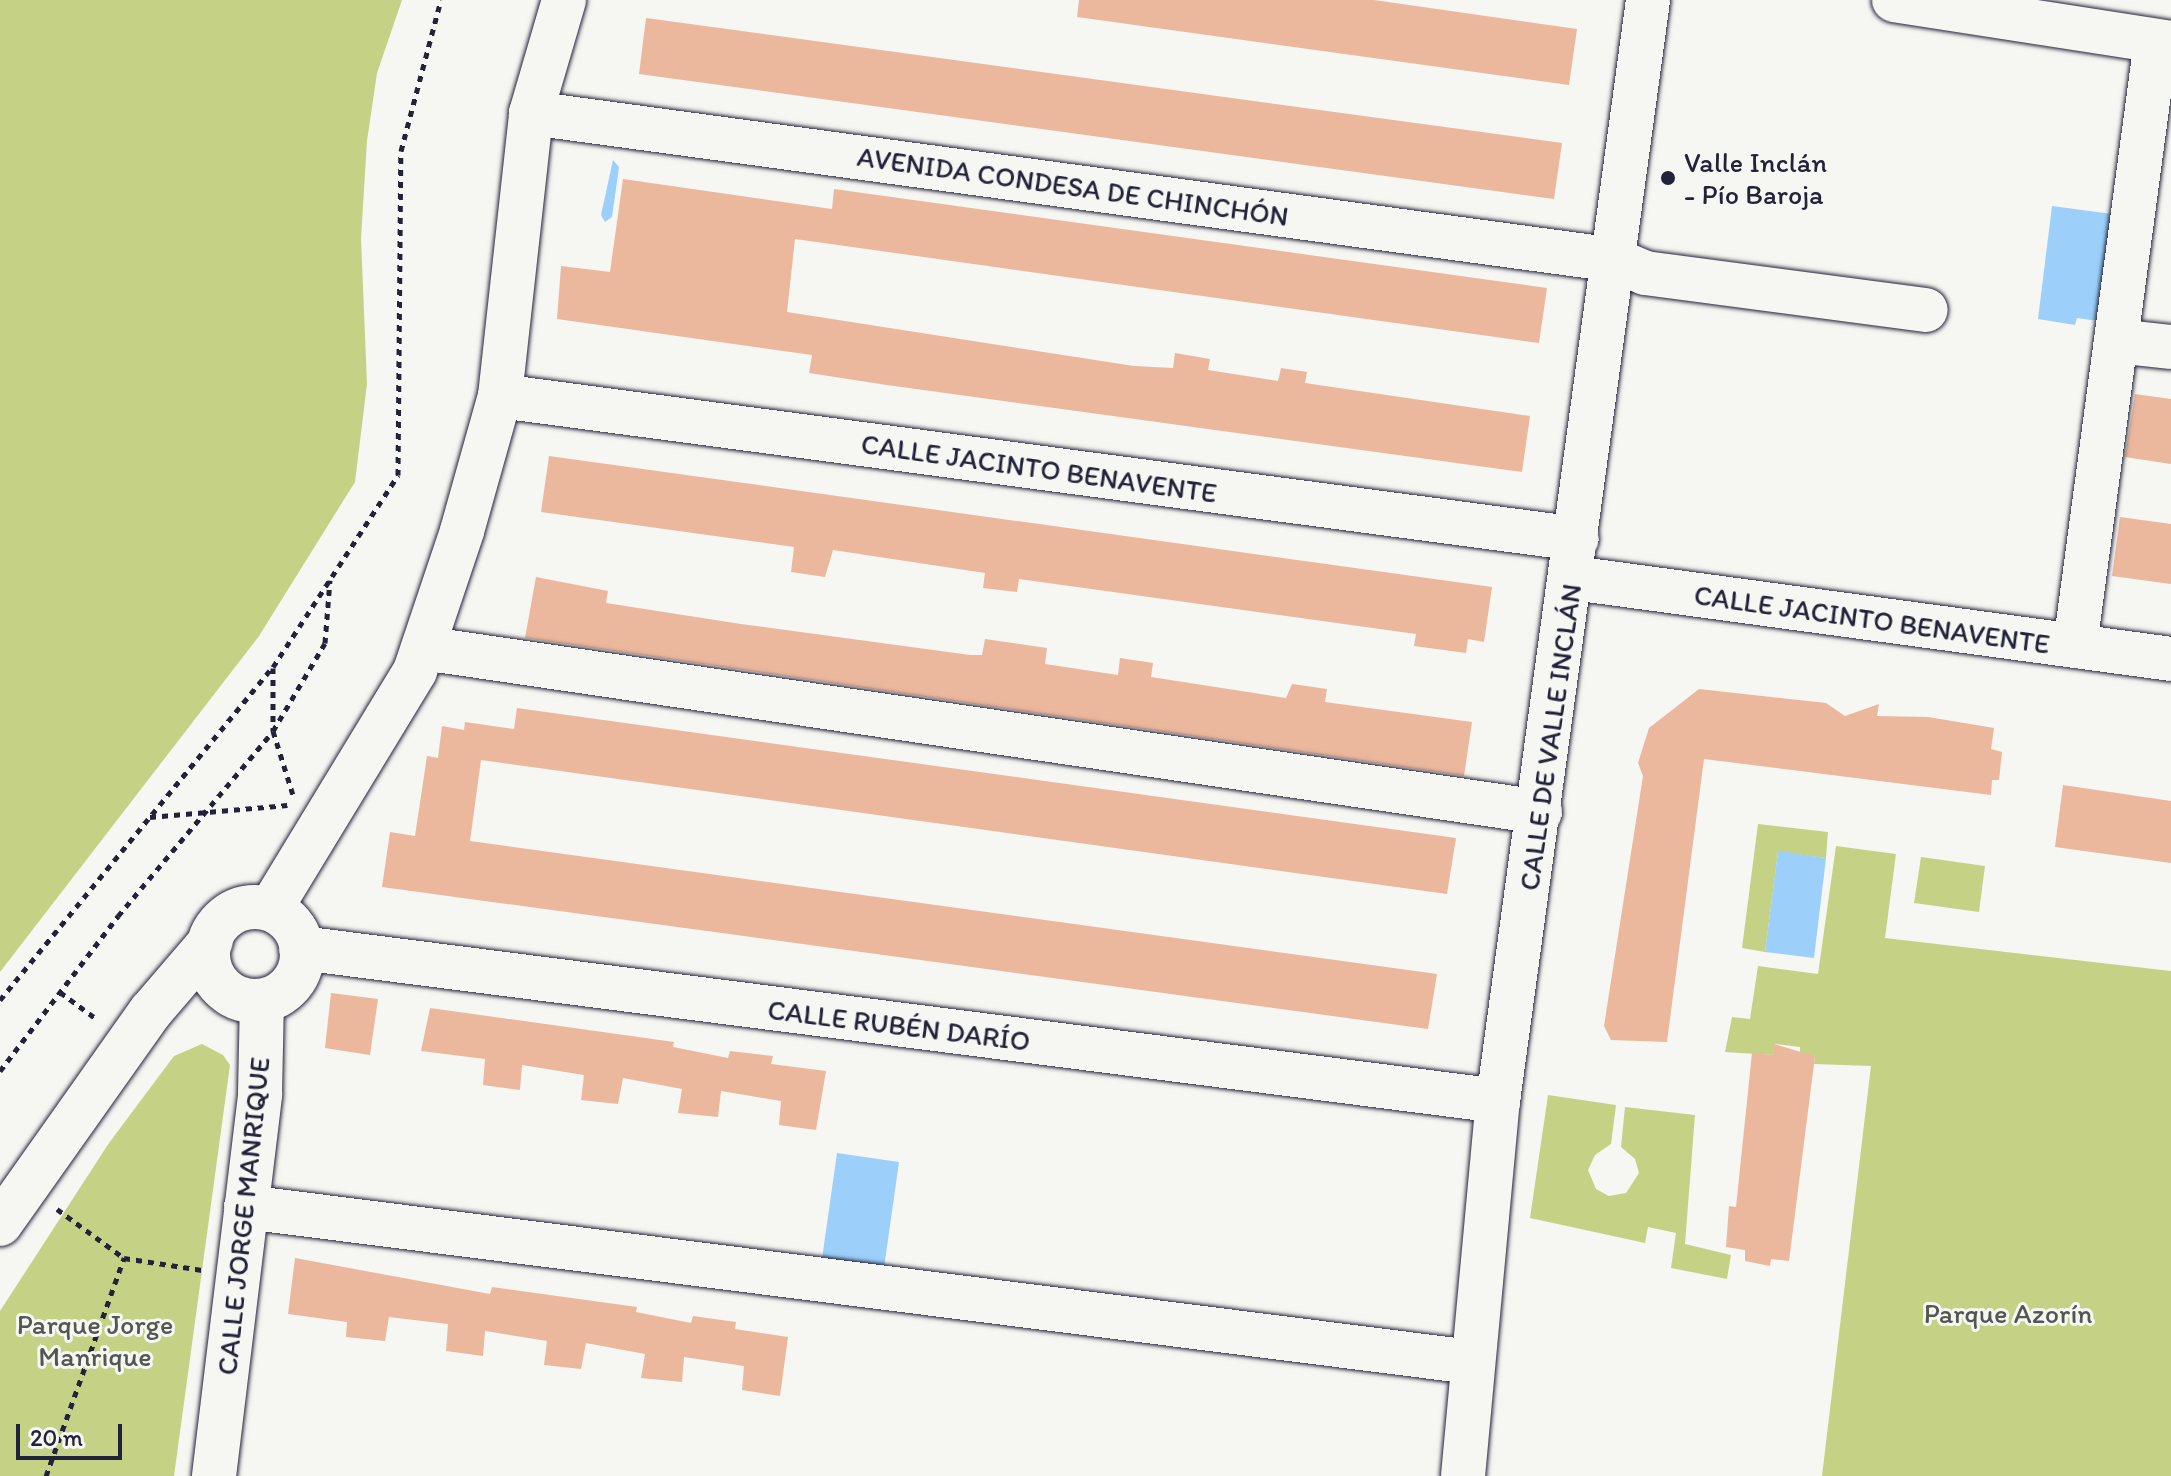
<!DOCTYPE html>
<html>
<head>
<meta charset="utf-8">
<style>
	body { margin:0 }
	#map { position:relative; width:2171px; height:1476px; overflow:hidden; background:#f6f6f2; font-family:Itim,sans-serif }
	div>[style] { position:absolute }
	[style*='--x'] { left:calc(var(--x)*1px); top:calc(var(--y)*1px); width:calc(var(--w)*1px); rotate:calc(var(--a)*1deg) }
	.green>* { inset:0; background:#c5d286 }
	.water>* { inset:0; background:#9cd0fa }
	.building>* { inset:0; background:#ebb89d }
	.path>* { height:5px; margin-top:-2.5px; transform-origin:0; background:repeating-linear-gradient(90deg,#22223b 0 6px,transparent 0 12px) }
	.roads { filter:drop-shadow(0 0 2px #22223b) drop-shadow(0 0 2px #22223b) }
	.minor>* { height:44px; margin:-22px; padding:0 22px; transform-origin:22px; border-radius:22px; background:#f6f6f2 }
	.minor>.ring { margin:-22px; padding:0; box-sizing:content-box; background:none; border:44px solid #f6f6f2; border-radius:50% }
	.dots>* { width:22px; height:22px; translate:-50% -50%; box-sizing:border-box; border:4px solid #f6f6f2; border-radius:50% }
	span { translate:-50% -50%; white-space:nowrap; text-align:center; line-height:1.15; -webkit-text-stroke:6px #f6f6f2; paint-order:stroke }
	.poi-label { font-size:28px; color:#22223b }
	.left { translate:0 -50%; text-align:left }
	.street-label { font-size:28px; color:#22223b }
	.park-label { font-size:28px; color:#535752 }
	.scale { position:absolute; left:16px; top:1424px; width:106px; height:36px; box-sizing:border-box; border:4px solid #22223b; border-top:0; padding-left:10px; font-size:24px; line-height:28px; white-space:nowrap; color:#22223b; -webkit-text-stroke:6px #f6f6f2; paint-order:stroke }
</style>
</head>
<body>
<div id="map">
	<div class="green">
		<div style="clip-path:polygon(0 0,402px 0,377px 73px,367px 141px,361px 238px,367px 384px,355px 482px,259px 636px,0 972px)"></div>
		<div style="clip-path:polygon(1758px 824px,1828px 832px,1826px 858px,1778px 852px,1765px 952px,1742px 948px)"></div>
		<div style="clip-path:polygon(1836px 846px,1896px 854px,1885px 938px,2171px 971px,2171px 1476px,1822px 1476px,1871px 1066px,1814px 1064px,1815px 1056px,1800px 1054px,1800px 1047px,1775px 1044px,1773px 1055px,1725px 1052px,1732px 1017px,1750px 1019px,1758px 966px,1818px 974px)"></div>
		<div style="clip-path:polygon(1921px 857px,1985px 866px,1979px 912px,1914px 903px)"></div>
		<div style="clip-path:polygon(202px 1044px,223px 1055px,230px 1065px,174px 1476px,0 1476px,0 1311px,109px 1143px,174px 1056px)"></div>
		<div style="clip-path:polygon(1548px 1095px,1616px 1105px,1611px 1144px,1595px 1155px,1588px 1170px,1596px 1189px,1609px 1196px,1626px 1193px,1639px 1173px,1635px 1159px,1621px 1147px,1625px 1107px,1695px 1115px,1685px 1244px,1731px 1255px,1727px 1279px,1671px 1268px,1676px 1233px,1648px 1227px,1645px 1243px,1530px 1218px)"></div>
	</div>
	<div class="water">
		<div style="clip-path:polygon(613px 160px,619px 167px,612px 217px,605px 222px,601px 215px)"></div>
		<div style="clip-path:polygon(2052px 206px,2112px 214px,2098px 321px,2077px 318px,2075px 325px,2038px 319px)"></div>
		<div style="clip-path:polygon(1778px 851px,1826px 858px,1814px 958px,1765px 952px)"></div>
		<div style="clip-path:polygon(837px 1153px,899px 1162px,882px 1282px,820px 1273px)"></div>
	</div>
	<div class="building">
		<div style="clip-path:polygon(1079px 0,1374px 0,1577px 29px,1569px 85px,1077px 17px)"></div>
		<div style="clip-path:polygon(646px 18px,1562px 143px,1554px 199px,639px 74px)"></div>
		<div style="clip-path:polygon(623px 179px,832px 209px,834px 189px,1547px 288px,1539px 343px,795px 239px,787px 312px,1134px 366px,1173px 368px,1175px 353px,1210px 359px,1208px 370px,1278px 381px,1281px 368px,1307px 372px,1305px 383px,1530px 416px,1522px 472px,887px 385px,809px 373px,812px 355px,557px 319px,561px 266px,610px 272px)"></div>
		<div style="clip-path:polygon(2135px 394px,2171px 399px,2171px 464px,2125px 457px)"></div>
		<div style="clip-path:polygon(549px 456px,1492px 587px,1484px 642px,1468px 639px,1466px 653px,1414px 646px,1416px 634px,1019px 579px,1017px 592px,983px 588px,985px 573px,833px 550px,825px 577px,791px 572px,794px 547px,541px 512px)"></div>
		<div style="clip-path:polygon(2120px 517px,2171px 524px,2171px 584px,2112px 576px)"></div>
		<div style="clip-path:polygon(536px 577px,608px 591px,606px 603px,741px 624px,970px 655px,982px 655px,985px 639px,1047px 648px,1045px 664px,1118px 675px,1120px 658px,1153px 663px,1151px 677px,1286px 698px,1292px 684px,1327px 689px,1325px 702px,1472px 722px,1464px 776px,525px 638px)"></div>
		<div style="clip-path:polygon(1699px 689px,1826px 703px,1845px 716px,1879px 704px,1877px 716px,1928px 717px,1994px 728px,1991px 749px,2002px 752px,1999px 780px,1992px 780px,1991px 795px,1704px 759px,1667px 1042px,1611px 1040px,1604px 1026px,1643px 776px,1638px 763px,1649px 728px)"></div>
		<div style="clip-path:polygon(517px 708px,1456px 838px,1447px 894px,481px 760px,470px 841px,1437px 974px,1428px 1029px,382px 887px,390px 832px,415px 836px,427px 756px,438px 758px,442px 726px,464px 730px,465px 722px,514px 729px)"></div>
		<div style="clip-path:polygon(2063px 785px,2171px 801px,2171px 863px,2055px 847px)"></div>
		<div style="clip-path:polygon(331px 993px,378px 999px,370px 1055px,325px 1048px)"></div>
		<div style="clip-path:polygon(430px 1008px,674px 1042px,673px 1047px,728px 1058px,730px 1051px,773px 1056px,771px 1064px,826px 1071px,816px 1130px,779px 1125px,781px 1101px,721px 1091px,718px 1117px,678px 1113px,682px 1089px,623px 1078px,618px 1104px,581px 1100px,584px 1075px,522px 1065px,520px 1090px,483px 1085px,485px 1059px,421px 1051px)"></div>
		<div style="clip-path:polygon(1774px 1044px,1815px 1056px,1789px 1261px,1771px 1259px,1770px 1266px,1745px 1261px,1745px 1250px,1726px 1247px,1729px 1206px,1736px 1207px,1752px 1053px,1773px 1055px)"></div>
		<div style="clip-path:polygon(295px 1258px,490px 1294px,492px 1287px,637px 1307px,636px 1312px,691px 1323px,693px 1316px,736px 1322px,735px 1329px,788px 1337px,780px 1396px,742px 1390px,744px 1366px,684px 1357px,682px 1382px,641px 1378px,645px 1354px,586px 1343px,581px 1369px,544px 1365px,547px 1341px,485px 1331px,483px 1356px,446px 1351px,448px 1324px,389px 1317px,385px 1341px,346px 1337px,347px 1322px,288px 1314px)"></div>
	</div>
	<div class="path">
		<div style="--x:273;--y:668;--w:63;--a:90"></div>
		<div style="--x:273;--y:731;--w:67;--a:72.6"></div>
		<div style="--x:150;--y:817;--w:138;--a:-5"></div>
		<div style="--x:60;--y:992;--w:47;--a:36.4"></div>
		<div style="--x:0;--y:1000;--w:431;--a:-50.7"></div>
		<div style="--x:273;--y:667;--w:229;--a:-56.9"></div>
		<div style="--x:398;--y:475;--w:324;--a:-89.5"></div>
		<div style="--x:401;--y:151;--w:156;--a:-75.2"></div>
		<div style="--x:0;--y:1071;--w:195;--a:-52.7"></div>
		<div style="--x:118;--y:916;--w:241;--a:-50"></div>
		<div style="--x:273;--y:731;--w:102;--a:-59.4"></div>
		<div style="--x:325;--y:643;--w:63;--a:-85.5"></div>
		<div style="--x:57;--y:1209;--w:83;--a:36.2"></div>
		<div style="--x:124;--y:1258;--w:79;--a:8.7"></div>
		<div style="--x:46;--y:1476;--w:232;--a:-70.3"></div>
	</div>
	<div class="roads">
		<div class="minor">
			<div style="--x:1894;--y:0;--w:280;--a:8.8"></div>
			<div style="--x:531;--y:113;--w:1094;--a:7.72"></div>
			<div style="--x:1615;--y:260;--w:33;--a:23"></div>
			<div style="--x:1645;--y:273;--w:283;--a:7.5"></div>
			<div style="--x:2116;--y:341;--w:55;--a:6.2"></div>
			<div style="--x:500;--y:396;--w:1086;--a:7.56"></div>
			<div style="--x:1573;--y:578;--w:603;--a:7.71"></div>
			<div style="--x:2075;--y:646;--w:610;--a:-82.37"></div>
			<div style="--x:423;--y:648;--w:1129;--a:8.35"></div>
			<div class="ring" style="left:208px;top:907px;width:50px;height:50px"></div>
			<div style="--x:271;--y:908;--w:277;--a:-58.7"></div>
			<div style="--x:415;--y:671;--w:148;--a:-71.4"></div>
			<div style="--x:462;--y:531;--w:140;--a:-74.3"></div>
			<div style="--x:500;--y:396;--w:285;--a:-83.7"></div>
			<div style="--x:531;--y:113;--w:118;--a:-73.7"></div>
			<div style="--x:301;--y:948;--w:1207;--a:7.28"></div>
			<div style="--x:246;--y:1207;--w:1236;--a:7.21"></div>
			<div style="--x:0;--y:1224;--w:261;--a:-54.7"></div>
			<div style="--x:151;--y:1011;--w:92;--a:-49.4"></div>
			<div style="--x:214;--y:1476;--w:385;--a:-83.1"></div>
			<div style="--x:260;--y:1094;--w:92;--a:-88.8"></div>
			<div style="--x:1463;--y:1476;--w:377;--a:-84.7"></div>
			<div style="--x:1498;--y:1101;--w:1111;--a:-82.24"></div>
		</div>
	</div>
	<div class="dots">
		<div style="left:1668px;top:178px;background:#22223b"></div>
	</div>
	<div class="poi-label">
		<span class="left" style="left:1684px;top:178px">Valle Inclán<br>- Pío Baroja</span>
	</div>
	<div class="street-label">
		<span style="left:1073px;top:186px;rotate:8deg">AVENIDA CONDESA DE CHINCHÓN</span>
		<span style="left:1039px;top:468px;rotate:8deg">CALLE JACINTO BENAVENTE</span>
		<span style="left:1872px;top:619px;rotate:8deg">CALLE JACINTO BENAVENTE</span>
		<span style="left:1550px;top:737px;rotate:-82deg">CALLE DE VALLE INCLÁN</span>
		<span style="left:899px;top:1025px;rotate:7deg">CALLE RUBÉN DARÍO</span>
		<span style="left:243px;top:1216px;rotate:-84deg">CALLE JORGE MANRIQUE</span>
	</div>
	<div class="park-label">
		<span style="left:2008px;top:1313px">Parque Azorín</span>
		<span style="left:95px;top:1340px">Parque Jorge<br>Manrique</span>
	</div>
	<div class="scale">20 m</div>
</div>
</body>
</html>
